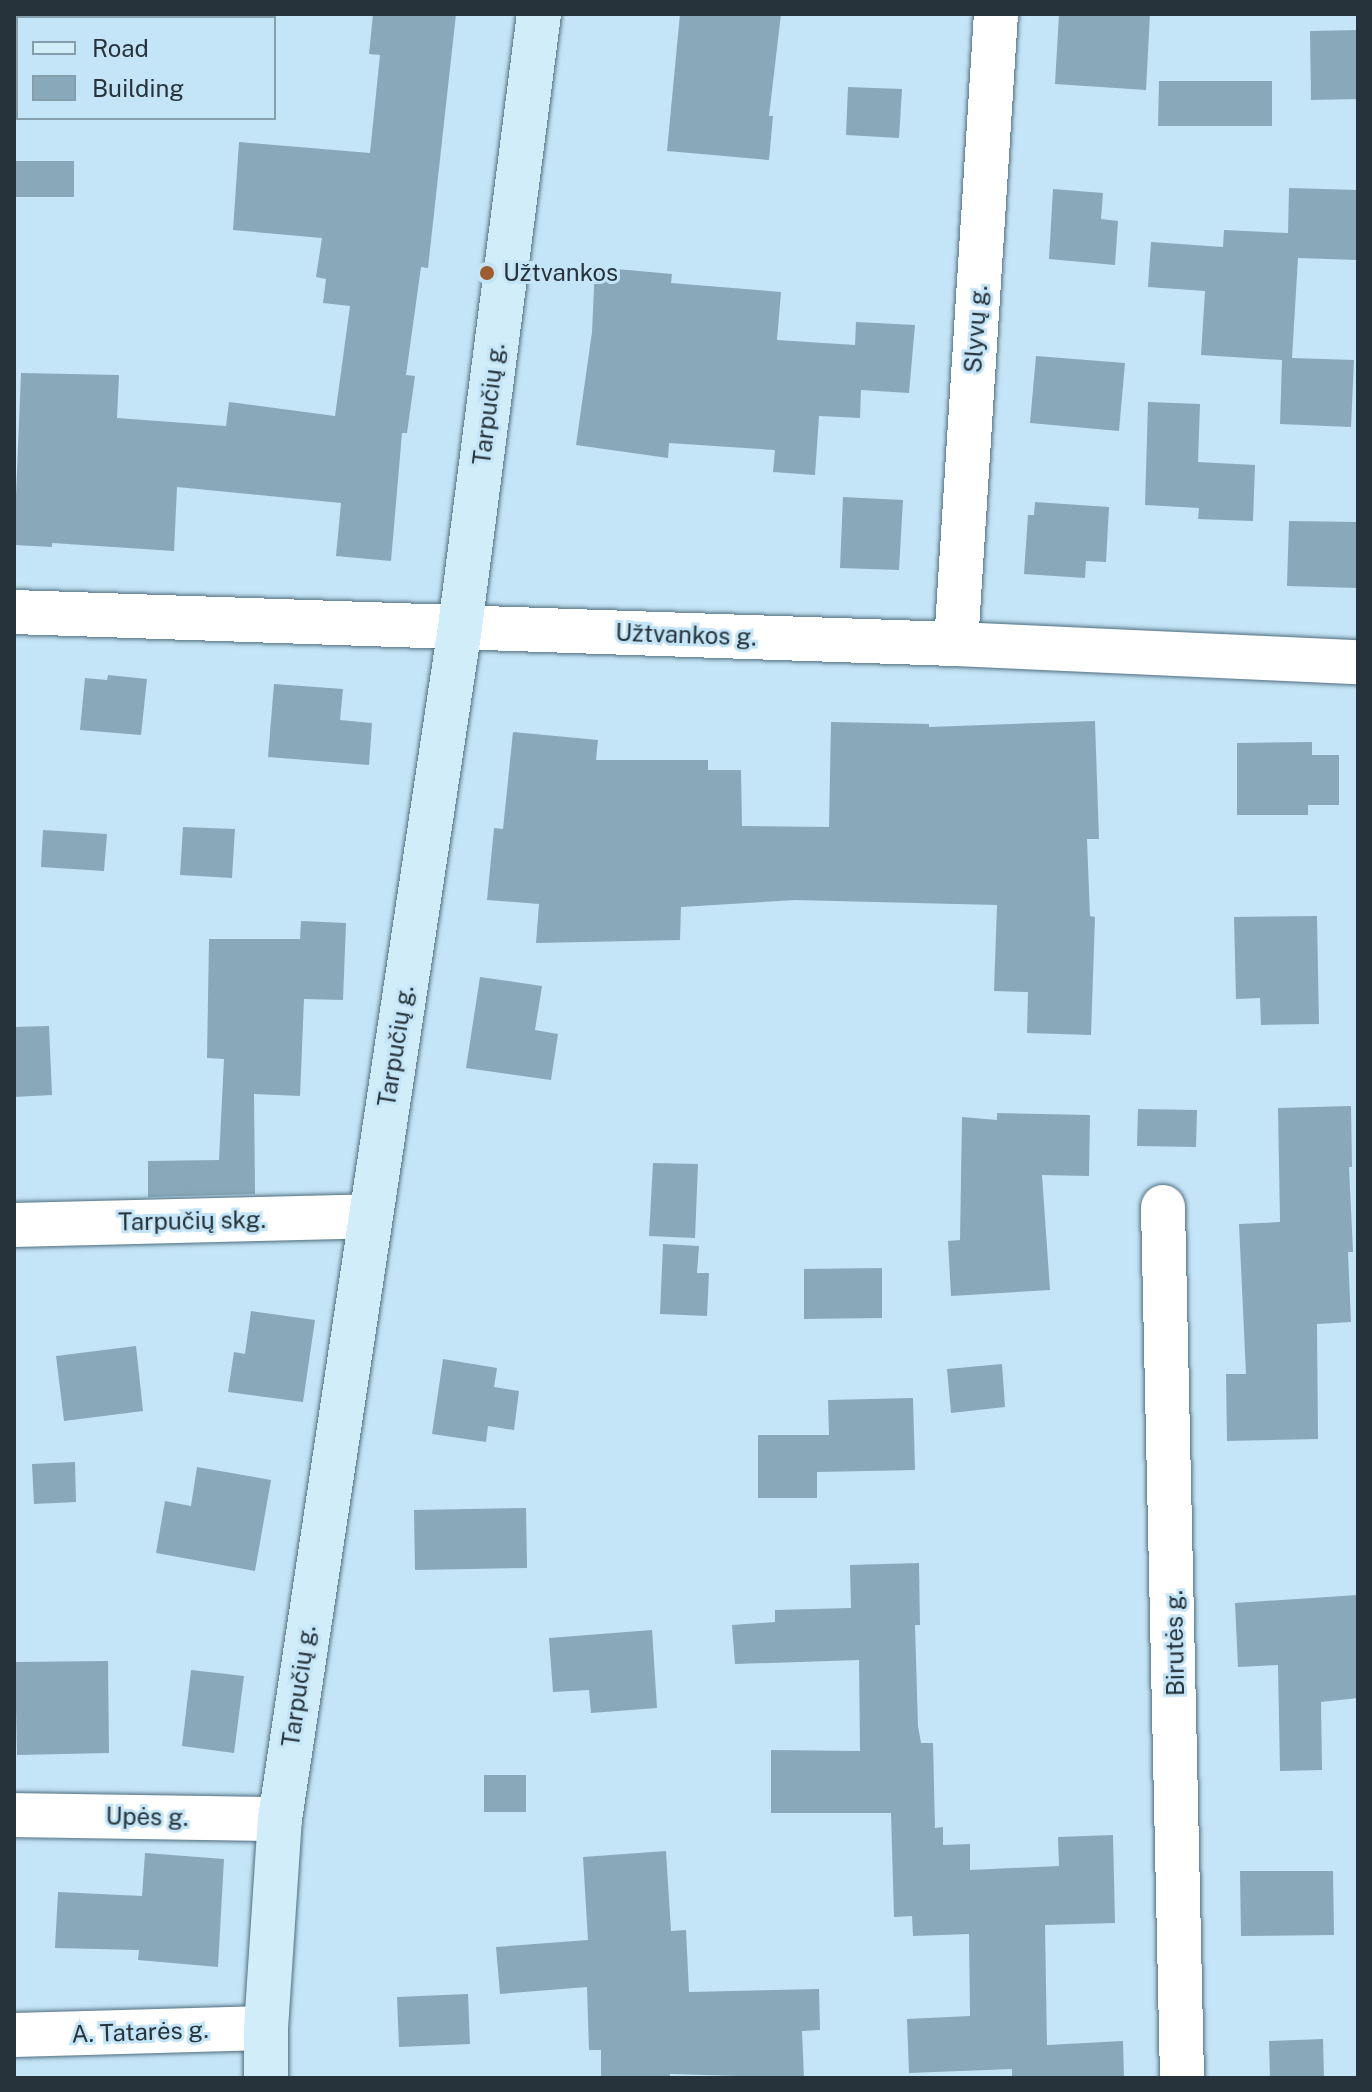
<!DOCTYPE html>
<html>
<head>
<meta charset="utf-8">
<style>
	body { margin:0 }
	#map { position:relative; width:1372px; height:2092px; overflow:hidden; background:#c4e5f7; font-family:"Public Sans",sans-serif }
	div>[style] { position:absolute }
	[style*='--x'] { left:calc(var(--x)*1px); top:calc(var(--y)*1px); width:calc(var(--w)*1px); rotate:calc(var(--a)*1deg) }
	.building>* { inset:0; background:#89a9ba }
	.roads { filter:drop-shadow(0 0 2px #506e7e) drop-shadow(0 0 2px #506e7e) }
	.minor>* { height:44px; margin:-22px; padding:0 22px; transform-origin:22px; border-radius:22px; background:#fff }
	.secondary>* { height:44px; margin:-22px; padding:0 22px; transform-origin:22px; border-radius:22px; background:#d1edfa }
	.dots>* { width:22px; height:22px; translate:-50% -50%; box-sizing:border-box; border:4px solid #c4e5f7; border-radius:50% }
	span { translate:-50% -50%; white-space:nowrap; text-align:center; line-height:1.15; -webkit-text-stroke:6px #c4e5f7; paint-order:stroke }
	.poi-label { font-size:24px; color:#26333a }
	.left { translate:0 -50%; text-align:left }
	.street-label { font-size:24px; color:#26333a }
	.frame { position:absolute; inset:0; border:16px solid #26333a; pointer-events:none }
	.legend { position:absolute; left:16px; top:16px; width:260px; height:104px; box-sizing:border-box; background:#c4e5f7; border:2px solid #859eab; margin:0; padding:10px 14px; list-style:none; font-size:24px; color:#26333a }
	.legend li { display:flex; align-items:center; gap:16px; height:40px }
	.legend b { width:40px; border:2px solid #859eab }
</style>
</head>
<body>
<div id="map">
	<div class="building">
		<div style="clip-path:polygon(373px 14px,456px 14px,428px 268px,421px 267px,406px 375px,415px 376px,407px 433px,402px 433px,391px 561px,336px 556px,341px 503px,177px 487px,174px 551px,52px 543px,52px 547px,14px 545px,21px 373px,119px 375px,117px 418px,226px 426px,229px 402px,335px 416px,350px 306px,323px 303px,326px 279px,316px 277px,322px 238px,233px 230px,239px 142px,370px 153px,380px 55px,369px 54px)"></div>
		<div style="clip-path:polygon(680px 14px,781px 14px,769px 116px,773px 116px,769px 160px,667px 151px)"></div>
		<div style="clip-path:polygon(1059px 14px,1150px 14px,1146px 90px,1055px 84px)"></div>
		<div style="clip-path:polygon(1358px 30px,1358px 99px,1311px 100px,1310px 31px)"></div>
		<div style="clip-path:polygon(1159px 81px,1272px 81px,1272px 126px,1158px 126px)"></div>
		<div style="clip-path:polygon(848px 87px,902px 89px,899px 138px,846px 135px)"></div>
		<div style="clip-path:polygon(14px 161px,74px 161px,74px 197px,14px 197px)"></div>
		<div style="clip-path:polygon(1289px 188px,1358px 190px,1358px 260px,1298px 258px,1292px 358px,1354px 360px,1351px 427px,1280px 424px,1282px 360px,1201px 355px,1205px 291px,1148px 287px,1151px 242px,1223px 247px,1224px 230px,1288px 233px)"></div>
		<div style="clip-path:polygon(1053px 189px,1103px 193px,1101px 219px,1118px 221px,1115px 265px,1049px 259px)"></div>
		<div style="clip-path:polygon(595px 267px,672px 274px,671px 283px,781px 292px,777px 340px,855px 345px,856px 322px,915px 325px,909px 393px,861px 390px,860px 418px,819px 416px,815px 475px,773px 472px,775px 450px,669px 443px,668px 458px,576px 445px,592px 332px)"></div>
		<div style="clip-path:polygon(1036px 356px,1125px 363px,1119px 431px,1030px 423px)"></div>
		<div style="clip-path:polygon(1148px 402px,1200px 404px,1198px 462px,1255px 465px,1253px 521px,1198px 519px,1199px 508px,1145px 505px)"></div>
		<div style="clip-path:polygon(843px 497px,903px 500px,899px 570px,840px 568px)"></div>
		<div style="clip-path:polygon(1035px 502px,1109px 507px,1106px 562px,1086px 561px,1085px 578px,1024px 574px,1028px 515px,1034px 515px)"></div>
		<div style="clip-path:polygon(1289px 521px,1358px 522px,1358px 588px,1287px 586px)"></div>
		<div style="clip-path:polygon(108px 675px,147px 679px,141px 735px,80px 730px,85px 678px,107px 680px)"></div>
		<div style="clip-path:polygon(274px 684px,343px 689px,340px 720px,372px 723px,369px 765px,268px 757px)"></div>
		<div style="clip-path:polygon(1095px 721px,1099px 839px,1087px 839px,1090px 916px,1095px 917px,1091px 1035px,1027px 1033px,1028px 992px,994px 991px,997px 905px,795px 900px,681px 907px,680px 940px,536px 943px,539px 904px,487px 900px,494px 828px,503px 829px,513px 732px,598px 740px,596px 760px,708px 760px,708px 770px,741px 770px,742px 826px,829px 827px,831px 722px,929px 724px,929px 727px)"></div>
		<div style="clip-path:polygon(1312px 742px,1312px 755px,1339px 755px,1339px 805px,1308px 805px,1308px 815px,1237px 815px,1237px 743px)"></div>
		<div style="clip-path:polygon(183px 827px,235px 829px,232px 878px,180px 875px)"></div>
		<div style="clip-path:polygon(43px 830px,107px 834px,104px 871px,41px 867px)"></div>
		<div style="clip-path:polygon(1317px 916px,1319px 1024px,1261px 1025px,1260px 998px,1236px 999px,1234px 917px)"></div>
		<div style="clip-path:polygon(301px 921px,346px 923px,343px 1000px,304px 999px,300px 1096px,254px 1094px,255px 1194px,148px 1197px,148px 1161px,219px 1160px,224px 1059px,207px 1058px,209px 939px,300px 939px)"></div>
		<div style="clip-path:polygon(480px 977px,542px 986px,535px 1030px,558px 1034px,551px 1080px,466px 1068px)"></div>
		<div style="clip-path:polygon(49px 1026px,52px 1095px,14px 1097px,14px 1027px)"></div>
		<div style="clip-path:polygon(1351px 1106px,1352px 1167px,1349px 1167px,1353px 1252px,1348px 1252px,1351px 1322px,1317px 1324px,1318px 1439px,1227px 1441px,1226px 1374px,1246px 1374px,1239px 1224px,1280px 1222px,1278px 1108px)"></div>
		<div style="clip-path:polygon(1138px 1109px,1197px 1110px,1196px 1147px,1137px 1146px)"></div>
		<div style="clip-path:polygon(997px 1113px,1090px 1115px,1089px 1176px,1042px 1175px,1050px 1290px,951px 1296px,948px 1241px,960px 1240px,962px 1117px,997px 1120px)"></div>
		<div style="clip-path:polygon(653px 1163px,698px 1164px,695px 1238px,649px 1236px)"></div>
		<div style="clip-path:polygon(663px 1244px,699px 1246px,697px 1273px,709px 1273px,707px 1316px,660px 1314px)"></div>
		<div style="clip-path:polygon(882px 1268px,882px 1318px,804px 1319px,804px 1269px)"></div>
		<div style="clip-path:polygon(251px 1311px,315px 1320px,303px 1402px,228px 1392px,234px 1352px,245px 1354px)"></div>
		<div style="clip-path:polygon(136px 1346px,143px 1411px,64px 1421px,56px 1356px)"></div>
		<div style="clip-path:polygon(443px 1359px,497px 1368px,494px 1387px,519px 1391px,514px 1430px,488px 1426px,486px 1442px,432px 1434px)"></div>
		<div style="clip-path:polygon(1002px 1364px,1005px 1407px,951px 1413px,947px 1369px)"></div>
		<div style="clip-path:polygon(913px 1398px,915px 1470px,817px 1472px,817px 1498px,758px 1498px,758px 1435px,829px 1435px,828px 1400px)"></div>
		<div style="clip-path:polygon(75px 1462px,76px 1502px,34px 1504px,32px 1464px)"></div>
		<div style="clip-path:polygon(197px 1467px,271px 1480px,255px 1571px,156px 1553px,165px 1501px,191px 1506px)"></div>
		<div style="clip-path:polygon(526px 1508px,527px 1568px,415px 1570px,414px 1510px)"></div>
		<div style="clip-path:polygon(919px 1563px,920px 1625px,915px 1625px,918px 1726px,921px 1743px,933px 1743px,935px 1828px,943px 1827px,943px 1845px,970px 1844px,970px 1870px,1059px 1866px,1058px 1837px,1113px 1835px,1115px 1923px,1045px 1925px,1047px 2045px,1123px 2041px,1124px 2078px,1012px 2078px,1012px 2069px,909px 2073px,907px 2019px,970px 2016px,969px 1934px,913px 1936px,912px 1916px,894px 1917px,891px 1813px,771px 1813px,771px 1750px,860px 1751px,859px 1660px,735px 1664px,732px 1625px,775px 1622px,775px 1610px,851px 1608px,850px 1565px)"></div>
		<div style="clip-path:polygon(1358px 1595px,1358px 1698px,1321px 1702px,1322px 1770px,1280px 1771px,1278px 1665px,1238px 1667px,1235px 1603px)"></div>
		<div style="clip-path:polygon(652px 1630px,657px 1708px,591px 1713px,589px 1690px,553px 1692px,549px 1638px)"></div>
		<div style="clip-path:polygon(108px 1661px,109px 1753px,17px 1755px,15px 1662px)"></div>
		<div style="clip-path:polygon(191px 1670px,244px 1676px,234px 1753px,182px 1746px)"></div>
		<div style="clip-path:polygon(484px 1775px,526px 1775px,526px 1812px,484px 1812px)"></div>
		<div style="clip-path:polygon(666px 1851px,671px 1931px,686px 1930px,689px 1992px,819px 1989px,820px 2030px,802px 2031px,804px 2078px,670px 2074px,670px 2078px,601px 2078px,601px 2050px,589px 2050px,587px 1987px,500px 1994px,496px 1947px,588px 1940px,583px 1857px)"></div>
		<div style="clip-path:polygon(145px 1853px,224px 1859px,218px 1967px,138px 1960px,139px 1950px,55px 1948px,58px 1892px,142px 1896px)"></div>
		<div style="clip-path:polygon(1240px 1871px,1333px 1871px,1334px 1935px,1241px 1936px)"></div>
		<div style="clip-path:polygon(468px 1994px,470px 2044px,399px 2047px,397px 1997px)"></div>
		<div style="clip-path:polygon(1323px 2039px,1324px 2078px,1270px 2078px,1269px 2041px)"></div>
	</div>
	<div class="roads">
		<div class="minor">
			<div style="--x:14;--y:612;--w:943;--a:1.95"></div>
			<div style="--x:956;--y:644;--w:402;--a:2.6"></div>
			<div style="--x:956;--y:644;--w:631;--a:-86.37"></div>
			<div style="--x:1163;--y:1207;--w:871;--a:88.75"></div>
			<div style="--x:14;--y:1225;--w:356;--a:-1.4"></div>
			<div style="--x:14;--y:1815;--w:266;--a:0.9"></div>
			<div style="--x:14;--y:2035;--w:252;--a:-1.6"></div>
		</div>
		<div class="secondary">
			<div style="--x:266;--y:2078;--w:50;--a:-90"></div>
			<div style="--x:266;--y:2028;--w:209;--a:-86.2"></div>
			<div style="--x:280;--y:1819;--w:1206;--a:-81.41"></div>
			<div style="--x:460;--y:627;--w:618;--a:-82.66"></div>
		</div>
	</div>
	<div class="dots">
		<div style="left:487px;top:273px;background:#a05b2f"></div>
	</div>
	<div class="poi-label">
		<span class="left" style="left:503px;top:273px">Užtvankos</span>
	</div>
	<div class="street-label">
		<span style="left:976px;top:329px;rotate:-86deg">Slyvų g.</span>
		<span style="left:489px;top:404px;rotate:-83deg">Tarpučių g.</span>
		<span style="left:686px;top:635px;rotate:2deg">Užtvankos g.</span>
		<span style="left:396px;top:1046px;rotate:-81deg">Tarpučių g.</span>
		<span style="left:192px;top:1221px;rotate:-1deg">Tarpučių skg.</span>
		<span style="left:1175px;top:1643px;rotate:-91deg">Birutės g.</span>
		<span style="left:299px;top:1686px;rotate:-82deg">Tarpučių g.</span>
		<span style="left:147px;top:1817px;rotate:1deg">Upės g.</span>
		<span style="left:140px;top:2032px;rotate:-2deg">A. Tatarės g.</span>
	</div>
	<div class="frame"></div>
	<ul class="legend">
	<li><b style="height:10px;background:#d1edfa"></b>Road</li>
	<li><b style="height:22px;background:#89a9ba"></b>Building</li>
	</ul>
</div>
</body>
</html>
